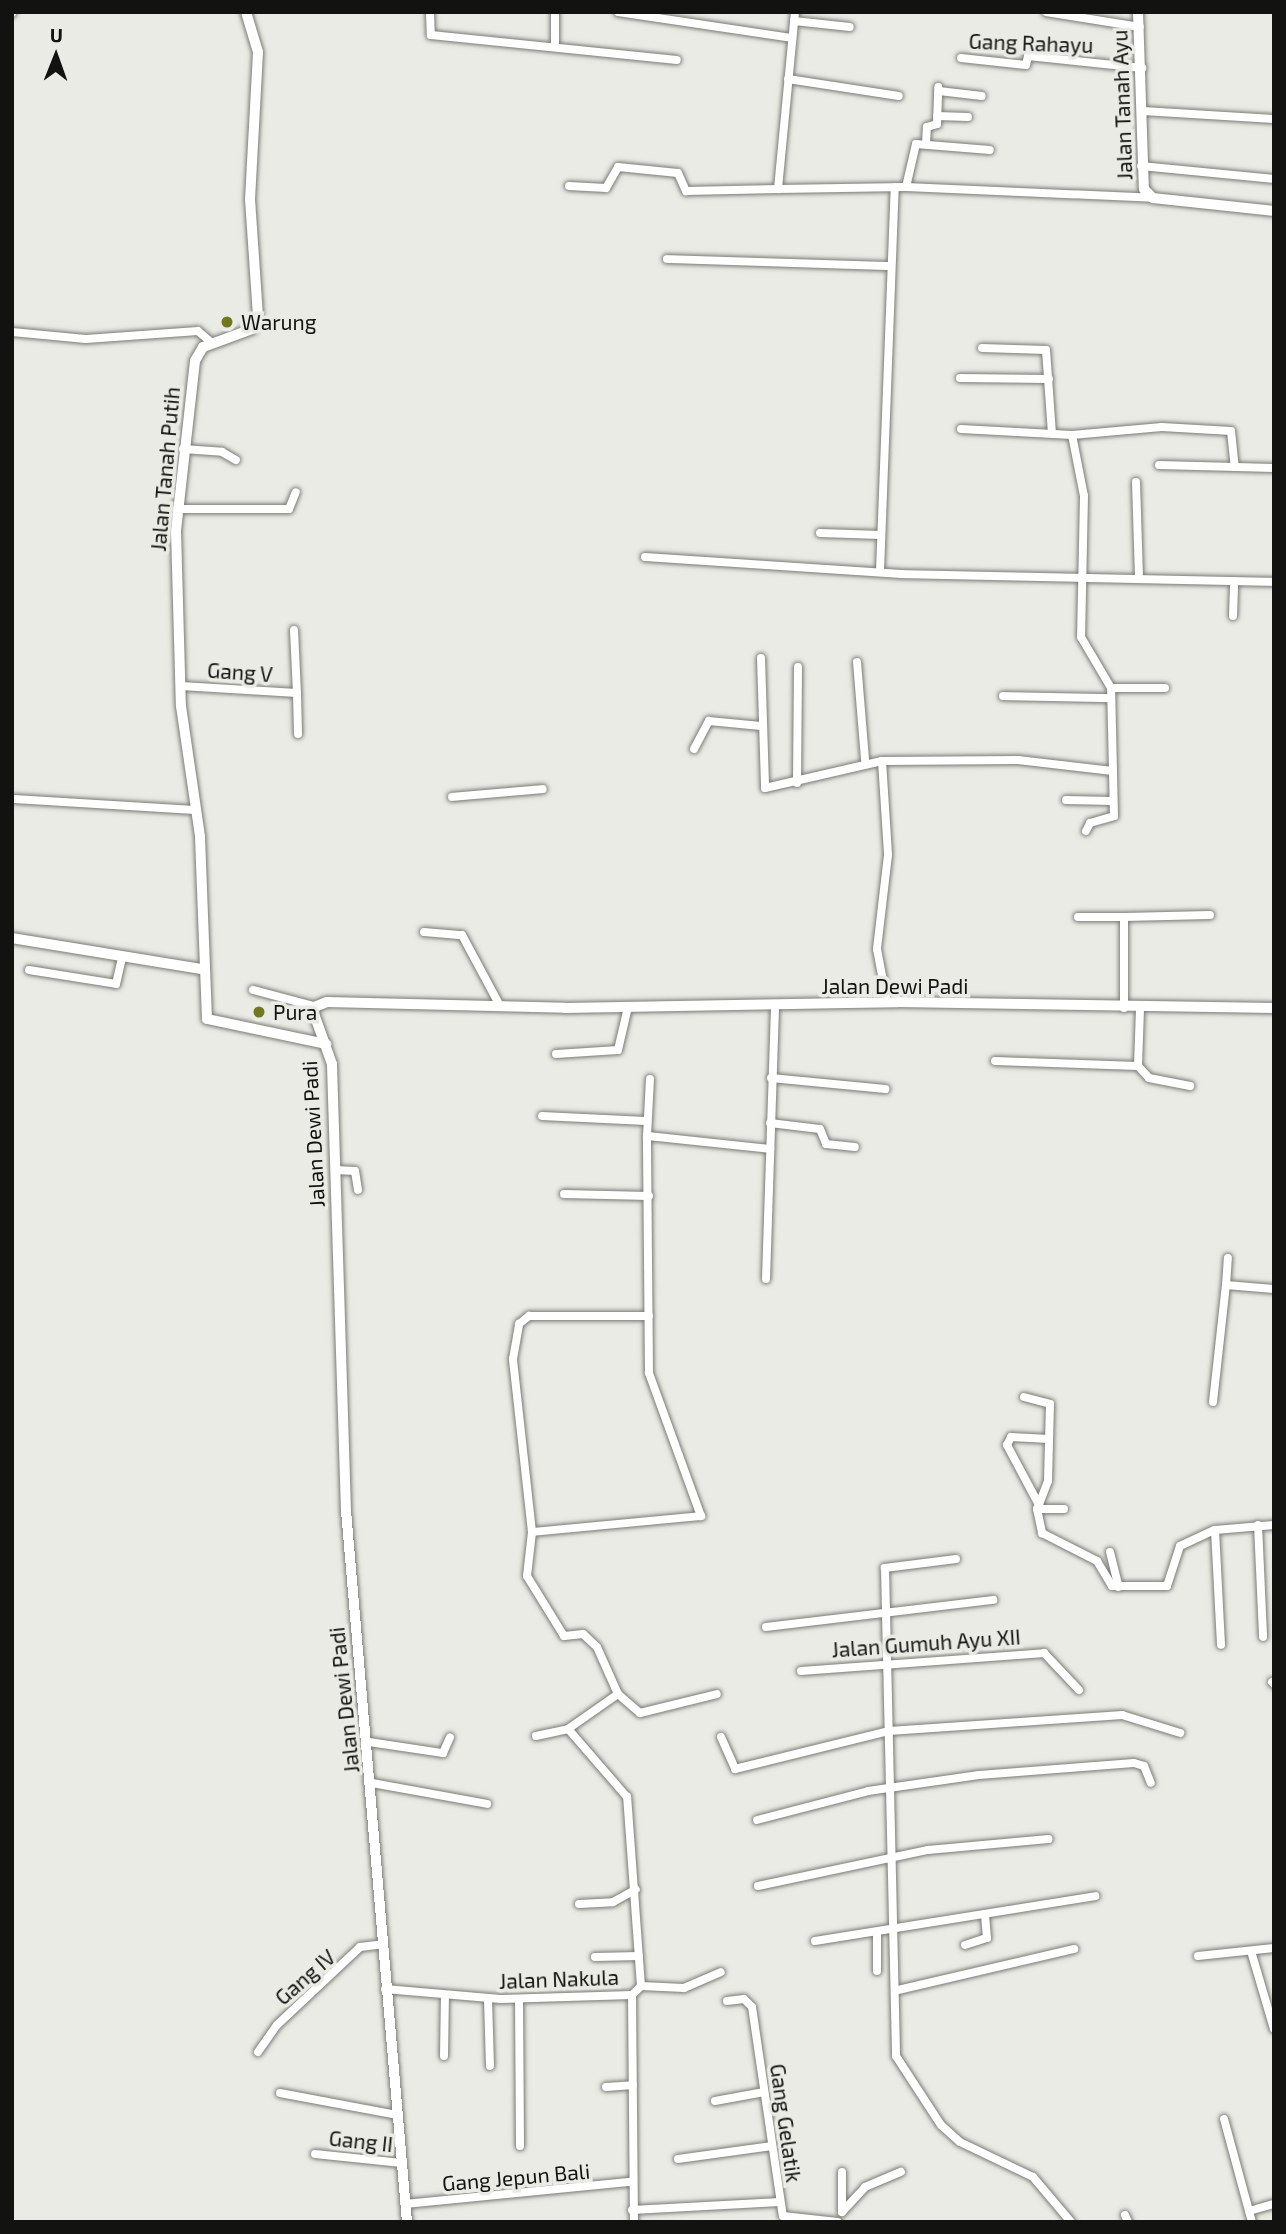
<!DOCTYPE html>
<html>
<head>
<meta charset="utf-8">
<style>
	body { margin:0 }
	#map { position:relative; width:1286px; height:2234px; overflow:hidden; background:#eaebe5; font-family:"Exo 2",sans-serif }
	div>[style] { position:absolute }
	[style*='--x'] { left:calc(var(--x)*1px); top:calc(var(--y)*1px); width:calc(var(--w)*1px); rotate:calc(var(--a)*1deg) }
	.roads { filter:drop-shadow(0 0 2px #7b7b76) drop-shadow(0 0 2px #7b7b76) }
	.street>* { height:8px; margin:-4px; padding:0 4px; transform-origin:4px; border-radius:4px; background:#fff }
	.secondary>* { height:10px; margin:-5px; padding:0 5px; transform-origin:5px; border-radius:5px; background:#fff }
	.dots>* { width:19px; height:19px; translate:-50% -50%; box-sizing:border-box; border:4px solid #eaebe5; border-radius:50% }
	span { translate:-50% -50%; white-space:nowrap; text-align:center; line-height:1.15; -webkit-text-stroke:7px #eaebe5; paint-order:stroke }
	.street-label { font-size:21px; color:#121210 }
	.poi-label { font-size:21px; color:#121210 }
	.left { translate:0 -50%; text-align:left }
	.frame { position:absolute; inset:0; border:14px solid #121210; pointer-events:none }
	.north { position:absolute; left:21px; top:21px; width:70px; height:70px; -webkit-text-stroke:5px #eaebe5; paint-order:stroke; rotate:1deg; font-size:19px; font-weight:700; line-height:28px; text-align:center; color:#121210 }
	.north::after { content:''; display:block; margin:auto; width:24px; height:32px; background:#121210; clip-path:polygon(50% 0,100% 100%,50% 72%,0 100%) }
</style>
</head>
<body>
<div id="map">
	<div class="roads">
		<div class="street">
			<div style="--x:430;--y:12;--w:23;--a:88"></div>
			<div style="--x:431;--y:35;--w:247;--a:5.8"></div>
			<div style="--x:618;--y:12;--w:175;--a:8.5"></div>
			<div style="--x:795;--y:12;--w:178;--a:95.5"></div>
			<div style="--x:778;--y:189;--w:128;--a:-0.9"></div>
			<div style="--x:906;--y:187;--w:247;--a:2.5"></div>
			<div style="--x:1046;--y:12;--w:95;--a:9.1"></div>
			<div style="--x:12;--y:13;--w:1;--a:-90"></div>
			<div style="--x:794;--y:21;--w:56;--a:6.1"></div>
			<div style="--x:555;--y:45;--w:33;--a:-90"></div>
			<div style="--x:961;--y:58;--w:65;--a:6.1"></div>
			<div style="--x:1026;--y:65;--w:9;--a:-77"></div>
			<div style="--x:1028;--y:56;--w:115;--a:6"></div>
			<div style="--x:788;--y:79;--w:112;--a:8.7"></div>
			<div style="--x:939;--y:91;--w:43;--a:6.6"></div>
			<div style="--x:1143;--y:111;--w:131;--a:3.5"></div>
			<div style="--x:937;--y:116;--w:31;--a:2"></div>
			<div style="--x:926;--y:144;--w:17;--a:-87"></div>
			<div style="--x:927;--y:127;--w:10;--a:-17"></div>
			<div style="--x:937;--y:124;--w:37;--a:-88"></div>
			<div style="--x:1141;--y:166;--w:134;--a:5.6"></div>
			<div style="--x:569;--y:186;--w:37;--a:3"></div>
			<div style="--x:606;--y:188;--w:24;--a:-60"></div>
			<div style="--x:618;--y:167;--w:60;--a:5.7"></div>
			<div style="--x:678;--y:173;--w:20;--a:66"></div>
			<div style="--x:686;--y:191;--w:92;--a:-1.2"></div>
			<div style="--x:906;--y:187;--w:44;--a:-76.9"></div>
			<div style="--x:916;--y:144;--w:74;--a:4.6"></div>
			<div style="--x:667;--y:259;--w:223;--a:1.8"></div>
			<div style="--x:12;--y:332;--w:74;--a:5.4"></div>
			<div style="--x:86;--y:339;--w:112;--a:-4.1"></div>
			<div style="--x:198;--y:331;--w:18;--a:41"></div>
			<div style="--x:982;--y:348;--w:64;--a:1.8"></div>
			<div style="--x:1046;--y:350;--w:83;--a:85.9"></div>
			<div style="--x:960;--y:378;--w:89;--a:0.6"></div>
			<div style="--x:961;--y:429;--w:111;--a:3.1"></div>
			<div style="--x:1072;--y:435;--w:62;--a:78.9"></div>
			<div style="--x:1084;--y:496;--w:141;--a:91.2"></div>
			<div style="--x:1081;--y:637;--w:59;--a:59.5"></div>
			<div style="--x:1072;--y:435;--w:90;--a:-5.1"></div>
			<div style="--x:1162;--y:427;--w:69;--a:3.3"></div>
			<div style="--x:1231;--y:431;--w:36;--a:84"></div>
			<div style="--x:183;--y:449;--w:39;--a:4"></div>
			<div style="--x:222;--y:452;--w:16;--a:30"></div>
			<div style="--x:1159;--y:465;--w:115;--a:1.5"></div>
			<div style="--x:1136;--y:482;--w:95;--a:88.2"></div>
			<div style="--x:177;--y:509;--w:112;--a:0"></div>
			<div style="--x:289;--y:509;--w:18;--a:-68"></div>
			<div style="--x:820;--y:533;--w:61;--a:1.9"></div>
			<div style="--x:645;--y:557;--w:257;--a:3.8"></div>
			<div style="--x:901;--y:574;--w:373;--a:1.2"></div>
			<div style="--x:880;--y:571;--w:384;--a:-87.8"></div>
			<div style="--x:1233;--y:616;--w:35;--a:-88"></div>
			<div style="--x:294;--y:630;--w:63;--a:87.3"></div>
			<div style="--x:761;--y:658;--w:130;--a:88.2"></div>
			<div style="--x:765;--y:788;--w:120;--a:-13"></div>
			<div style="--x:882;--y:761;--w:94;--a:86.3"></div>
			<div style="--x:888;--y:855;--w:95;--a:96.7"></div>
			<div style="--x:877;--y:949;--w:54;--a:79.3"></div>
			<div style="--x:857;--y:662;--w:98;--a:85.3"></div>
			<div style="--x:181;--y:686;--w:116;--a:3.5"></div>
			<div style="--x:297;--y:693;--w:41;--a:88.6"></div>
			<div style="--x:1003;--y:696;--w:107;--a:1.1"></div>
			<div style="--x:694;--y:749;--w:32;--a:-62"></div>
			<div style="--x:709;--y:721;--w:52;--a:5.5"></div>
			<div style="--x:882;--y:761;--w:136;--a:-0.4"></div>
			<div style="--x:1018;--y:760;--w:95;--a:6.7"></div>
			<div style="--x:797;--y:783;--w:116;--a:-89.5"></div>
			<div style="--x:452;--y:797;--w:91;--a:-5"></div>
			<div style="--x:14;--y:799;--w:181;--a:3.5"></div>
			<div style="--x:1066;--y:800;--w:47;--a:1.2"></div>
			<div style="--x:1086;--y:831;--w:9;--a:-63"></div>
			<div style="--x:1090;--y:823;--w:25;--a:-16"></div>
			<div style="--x:1114;--y:816;--w:128;--a:-91.3"></div>
			<div style="--x:1111;--y:688;--w:54;--a:0"></div>
			<div style="--x:1078;--y:917;--w:46;--a:0"></div>
			<div style="--x:1124;--y:917;--w:91;--a:90"></div>
			<div style="--x:1124;--y:917;--w:86;--a:-1.3"></div>
			<div style="--x:424;--y:932;--w:38;--a:5"></div>
			<div style="--x:462;--y:935;--w:81;--a:61.8"></div>
			<div style="--x:29;--y:970;--w:88;--a:9.1"></div>
			<div style="--x:116;--y:984;--w:28;--a:-77"></div>
			<div style="--x:253;--y:990;--w:62;--a:14.9"></div>
			<div style="--x:556;--y:1054;--w:62;--a:-3.7"></div>
			<div style="--x:618;--y:1050;--w:44;--a:-76.9"></div>
			<div style="--x:995;--y:1061;--w:143;--a:2"></div>
			<div style="--x:1138;--y:1066;--w:57;--a:-88"></div>
			<div style="--x:1138;--y:1066;--w:16;--a:47"></div>
			<div style="--x:1149;--y:1078;--w:42;--a:11"></div>
			<div style="--x:771;--y:1078;--w:115;--a:5.5"></div>
			<div style="--x:542;--y:1116;--w:104;--a:2.8"></div>
			<div style="--x:770;--y:1123;--w:50;--a:6.8"></div>
			<div style="--x:820;--y:1129;--w:16;--a:68"></div>
			<div style="--x:826;--y:1144;--w:29;--a:6"></div>
			<div style="--x:647;--y:1136;--w:57;--a:-87"></div>
			<div style="--x:335;--y:1170;--w:20;--a:3"></div>
			<div style="--x:355;--y:1171;--w:19;--a:81"></div>
			<div style="--x:564;--y:1194;--w:85;--a:1.3"></div>
			<div style="--x:766;--y:1279;--w:272;--a:-88.1"></div>
			<div style="--x:1226;--y:1285;--w:27;--a:-86"></div>
			<div style="--x:1024;--y:1397;--w:27;--a:15"></div>
			<div style="--x:1050;--y:1404;--w:77;--a:91.5"></div>
			<div style="--x:1048;--y:1481;--w:30;--a:111"></div>
			<div style="--x:1037;--y:1509;--w:25;--a:78"></div>
			<div style="--x:1042;--y:1533;--w:62;--a:27"></div>
			<div style="--x:1097;--y:1561;--w:29;--a:59"></div>
			<div style="--x:1112;--y:1586;--w:55;--a:0"></div>
			<div style="--x:1167;--y:1586;--w:42;--a:-72"></div>
			<div style="--x:1180;--y:1546;--w:38;--a:-25"></div>
			<div style="--x:1215;--y:1530;--w:59;--a:-4.8"></div>
			<div style="--x:1213;--y:1402;--w:118;--a:-83.7"></div>
			<div style="--x:1226;--y:1285;--w:48;--a:4.8"></div>
			<div style="--x:1038;--y:1503;--w:66;--a:-118.1"></div>
			<div style="--x:1007;--y:1445;--w:9;--a:-63"></div>
			<div style="--x:1011;--y:1437;--w:38;--a:3"></div>
			<div style="--x:1037;--y:1509;--w:27;--a:0"></div>
			<div style="--x:1258;--y:1525;--w:112;--a:87.4"></div>
			<div style="--x:1215;--y:1530;--w:115;--a:87"></div>
			<div style="--x:532;--y:1532;--w:170;--a:-5.4"></div>
			<div style="--x:701;--y:1516;--w:152;--a:-110"></div>
			<div style="--x:649;--y:1373;--w:237;--a:-90.5"></div>
			<div style="--x:647;--y:1136;--w:124;--a:6"></div>
			<div style="--x:1110;--y:1552;--w:36;--a:76"></div>
			<div style="--x:956;--y:1559;--w:72;--a:172.8"></div>
			<div style="--x:885;--y:1568;--w:488;--a:88.7"></div>
			<div style="--x:896;--y:2056;--w:82;--a:56.9"></div>
			<div style="--x:941;--y:2125;--w:25;--a:42"></div>
			<div style="--x:960;--y:2142;--w:81;--a:25.6"></div>
			<div style="--x:1033;--y:2177;--w:59;--a:49.8"></div>
			<div style="--x:766;--y:1627;--w:229;--a:-6.8"></div>
			<div style="--x:801;--y:1671;--w:244;--a:-4.2"></div>
			<div style="--x:1044;--y:1653;--w:51;--a:46.6"></div>
			<div style="--x:1272;--y:1682;--w:3;--a:45"></div>
			<div style="--x:618;--y:1694;--w:29;--a:41"></div>
			<div style="--x:640;--y:1713;--w:79;--a:-13.9"></div>
			<div style="--x:536;--y:1736;--w:33;--a:-12"></div>
			<div style="--x:721;--y:1737;--w:35;--a:66"></div>
			<div style="--x:735;--y:1769;--w:159;--a:-13.9"></div>
			<div style="--x:889;--y:1731;--w:234;--a:-3.9"></div>
			<div style="--x:1122;--y:1715;--w:61;--a:17.2"></div>
			<div style="--x:369;--y:1742;--w:75;--a:8.5"></div>
			<div style="--x:443;--y:1753;--w:17;--a:-66"></div>
			<div style="--x:372;--y:1783;--w:117;--a:10.3"></div>
			<div style="--x:757;--y:1820;--w:115;--a:-14.6"></div>
			<div style="--x:868;--y:1791;--w:112;--a:-8.2"></div>
			<div style="--x:979;--y:1775;--w:155;--a:-4.4"></div>
			<div style="--x:1134;--y:1763;--w:10;--a:17"></div>
			<div style="--x:1144;--y:1766;--w:18;--a:68"></div>
			<div style="--x:758;--y:1886;--w:174;--a:-12"></div>
			<div style="--x:928;--y:1850;--w:121;--a:-5.2"></div>
			<div style="--x:579;--y:1904;--w:34;--a:-3"></div>
			<div style="--x:613;--y:1902;--w:26;--a:-29"></div>
			<div style="--x:877;--y:1934;--w:37;--a:90"></div>
			<div style="--x:815;--y:1941;--w:284;--a:-9.1"></div>
			<div style="--x:965;--y:1945;--w:23;--a:-18"></div>
			<div style="--x:987;--y:1938;--w:22;--a:-95"></div>
			<div style="--x:1251;--y:1951;--w:81;--a:73.6"></div>
			<div style="--x:1198;--y:1956;--w:76;--a:-6"></div>
			<div style="--x:595;--y:1957;--w:44;--a:-1.3"></div>
			<div style="--x:641;--y:1986;--w:43;--a:2.7"></div>
			<div style="--x:684;--y:1988;--w:40;--a:-23.4"></div>
			<div style="--x:385;--y:1989;--w:116;--a:4.9"></div>
			<div style="--x:501;--y:1999;--w:131;--a:-1.7"></div>
			<div style="--x:898;--y:1990;--w:181;--a:-13.1"></div>
			<div style="--x:632;--y:1995;--w:13;--a:-45"></div>
			<div style="--x:641;--y:1986;--w:190;--a:-94.2"></div>
			<div style="--x:627;--y:1797;--w:90;--a:-130.9"></div>
			<div style="--x:568;--y:1729;--w:61;--a:-35"></div>
			<div style="--x:618;--y:1694;--w:51;--a:-114.1"></div>
			<div style="--x:597;--y:1647;--w:19;--a:-137"></div>
			<div style="--x:583;--y:1634;--w:19;--a:174"></div>
			<div style="--x:564;--y:1636;--w:70;--a:-121.7"></div>
			<div style="--x:527;--y:1576;--w:44;--a:-83.5"></div>
			<div style="--x:532;--y:1532;--w:174;--a:-96.3"></div>
			<div style="--x:513;--y:1359;--w:36;--a:-80"></div>
			<div style="--x:519;--y:1324;--w:13;--a:-39"></div>
			<div style="--x:529;--y:1316;--w:120;--a:0"></div>
			<div style="--x:632;--y:1995;--w:227;--a:89.5"></div>
			<div style="--x:488;--y:1999;--w:67;--a:88.3"></div>
			<div style="--x:519;--y:1999;--w:147;--a:89.6"></div>
			<div style="--x:727;--y:2001;--w:17;--a:-7"></div>
			<div style="--x:744;--y:1999;--w:11;--a:45"></div>
			<div style="--x:752;--y:2007;--w:211;--a:81.6"></div>
			<div style="--x:783;--y:2216;--w:55;--a:6.2"></div>
			<div style="--x:258;--y:2052;--w:33;--a:-55"></div>
			<div style="--x:277;--y:2025;--w:114;--a:-43.2"></div>
			<div style="--x:360;--y:1947;--w:23;--a:-7"></div>
			<div style="--x:444;--y:2056;--w:61;--a:-89.1"></div>
			<div style="--x:606;--y:2087;--w:27;--a:-4"></div>
			<div style="--x:280;--y:2093;--w:120;--a:10.6"></div>
			<div style="--x:715;--y:2101;--w:50;--a:-10.4"></div>
			<div style="--x:1224;--y:2119;--w:107;--a:74.8"></div>
			<div style="--x:315;--y:2154;--w:87;--a:5.9"></div>
			<div style="--x:678;--y:2159;--w:95;--a:-7.9"></div>
			<div style="--x:405;--y:2204;--w:227;--a:-5.6"></div>
			<div style="--x:632;--y:2210;--w:148;--a:-3.1"></div>
			<div style="--x:1249;--y:2211;--w:26;--a:-16"></div>
			<div style="--x:842;--y:2212;--w:34;--a:-47"></div>
			<div style="--x:865;--y:2187;--w:39;--a:-23"></div>
			<div style="--x:842;--y:2212;--w:40;--a:-90"></div>
			<div style="--x:1125;--y:2215;--w:8;--a:67"></div>
		</div>
		<div class="secondary">
			<div style="--x:246;--y:12;--w:42;--a:73.3"></div>
			<div style="--x:258;--y:52;--w:147;--a:93.1"></div>
			<div style="--x:250;--y:199;--w:117;--a:86.1"></div>
			<div style="--x:258;--y:316;--w:14;--a:115"></div>
			<div style="--x:252;--y:329;--w:52;--a:159.8"></div>
			<div style="--x:203;--y:347;--w:16;--a:120"></div>
			<div style="--x:195;--y:361;--w:171;--a:96.4"></div>
			<div style="--x:176;--y:531;--w:175;--a:88.4"></div>
			<div style="--x:181;--y:706;--w:132;--a:81.7"></div>
			<div style="--x:200;--y:837;--w:182;--a:87.8"></div>
			<div style="--x:207;--y:1019;--w:122;--a:11.9"></div>
			<div style="--x:1138;--y:12;--w:177;--a:88.1"></div>
			<div style="--x:1144;--y:189;--w:13;--a:45"></div>
			<div style="--x:1153;--y:198;--w:122;--a:6.1"></div>
			<div style="--x:12;--y:938;--w:193;--a:9.3"></div>
			<div style="--x:407;--y:2222;--w:714;--a:-94.9"></div>
			<div style="--x:346;--y:1511;--w:447;--a:-91.8"></div>
			<div style="--x:332;--y:1064;--w:59;--a:-109.7"></div>
			<div style="--x:312;--y:1008;--w:16;--a:-22"></div>
			<div style="--x:327;--y:1002;--w:238;--a:1.4"></div>
			<div style="--x:565;--y:1008;--w:332;--a:-1"></div>
			<div style="--x:897;--y:1002;--w:377;--a:0.9"></div>
		</div>
	</div>
	<div class="dots">
		<div style="left:227px;top:322px;background:#737820"></div>
		<div style="left:259px;top:1012px;background:#737820"></div>
	</div>
	<div class="street-label">
		<span style="left:1031px;top:43px;rotate:2deg">Gang Rahayu</span>
		<span style="left:1122px;top:105px;rotate:-92deg">Jalan Tanah Ayu</span>
		<span style="left:165px;top:469px;rotate:-85deg">Jalan Tanah Putih</span>
		<span style="left:240px;top:672px;rotate:4deg">Gang V</span>
		<span style="left:895px;top:986px">Jalan Dewi Padi</span>
		<span style="left:313px;top:1134px;rotate:-93deg">Jalan Dewi Padi</span>
		<span style="left:926px;top:1643px;rotate:-4deg">Jalan Gumuh Ayu XII</span>
		<span style="left:344px;top:1700px;rotate:-96deg">Jalan Dewi Padi</span>
		<span style="left:305px;top:1977px;rotate:-41deg">Gang IV</span>
		<span style="left:559px;top:1979px;rotate:-2deg">Jalan Nakula</span>
		<span style="left:786px;top:2123px;rotate:82deg">Gang Gelatik</span>
		<span style="left:361px;top:2141px;rotate:6deg">Gang II</span>
		<span style="left:516px;top:2177px;rotate:-5deg">Gang Jepun Bali</span>
	</div>
	<div class="poi-label">
		<span class="left" style="left:241px;top:322px">Warung</span>
		<span class="left" style="left:273px;top:1012px">Pura</span>
	</div>
	<div class="frame"></div>
	<div class="north">U</div>
</div>
</body>
</html>
